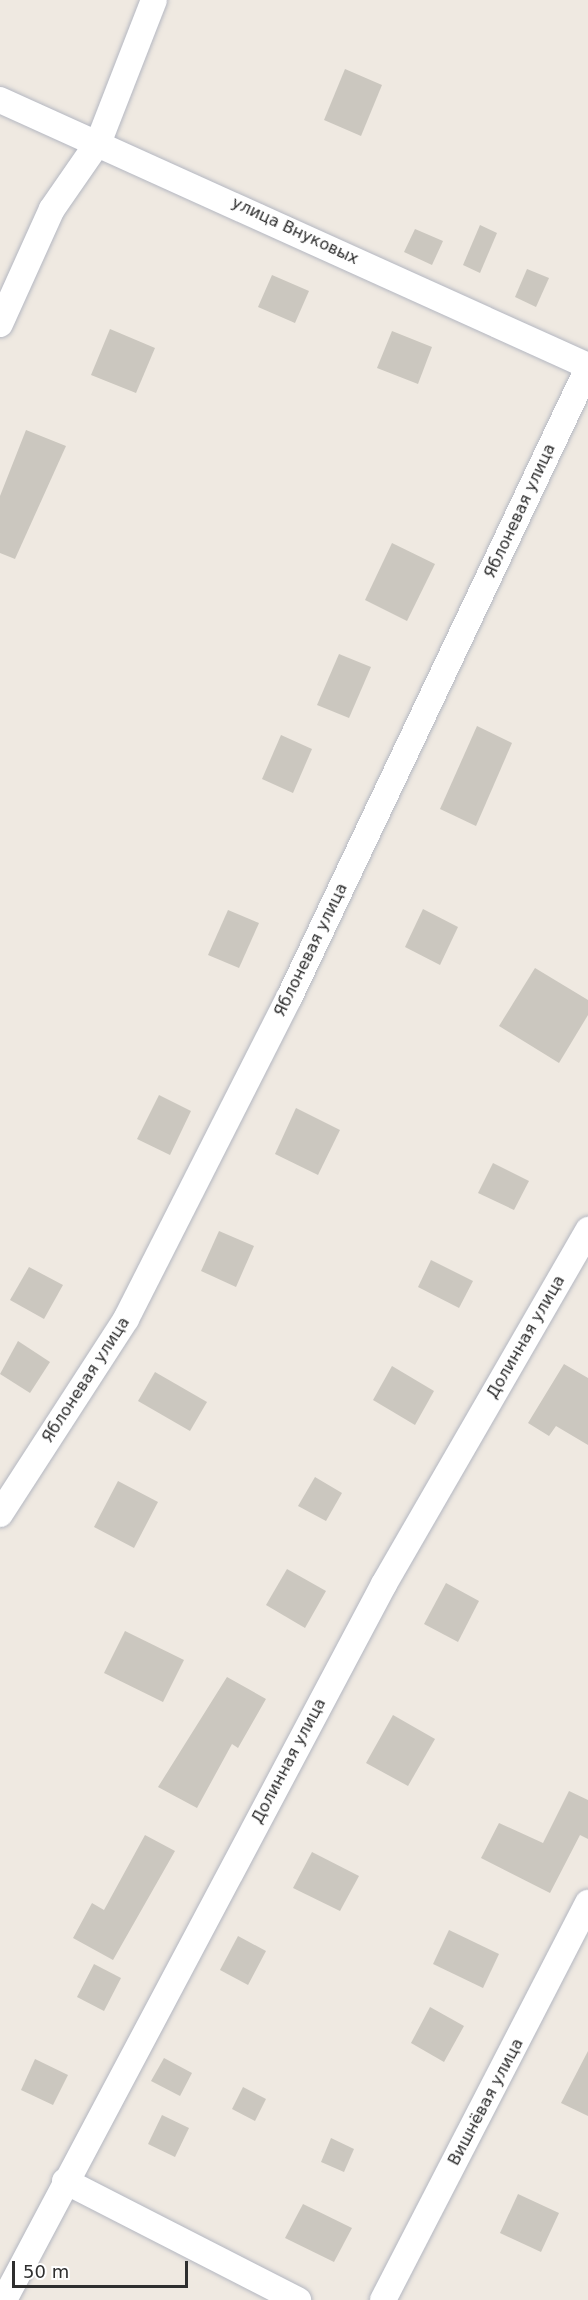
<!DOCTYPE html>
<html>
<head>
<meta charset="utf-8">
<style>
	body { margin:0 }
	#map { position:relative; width:588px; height:2300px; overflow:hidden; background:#efe9e1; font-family:"DejaVu Sans",sans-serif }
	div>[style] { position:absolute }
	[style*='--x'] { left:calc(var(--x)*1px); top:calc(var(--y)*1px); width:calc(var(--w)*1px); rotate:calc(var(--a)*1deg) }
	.building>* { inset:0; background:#cbc7bf }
	.roads { filter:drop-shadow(0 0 2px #b4b7c1) drop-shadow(0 0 2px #b4b7c1) }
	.minor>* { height:26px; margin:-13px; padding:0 13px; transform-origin:13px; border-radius:13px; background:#fff }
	span { translate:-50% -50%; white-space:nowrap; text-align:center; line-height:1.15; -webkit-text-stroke:6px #fff; paint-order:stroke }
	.street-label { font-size:16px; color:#2e2e2e }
	.scale { position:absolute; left:12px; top:2261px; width:176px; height:27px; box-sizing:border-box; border:3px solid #2e2e2e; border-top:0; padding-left:8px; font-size:18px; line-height:21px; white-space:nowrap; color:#2e2e2e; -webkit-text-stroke:4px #fff; paint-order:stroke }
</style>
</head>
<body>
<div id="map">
	<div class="building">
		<div style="clip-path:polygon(345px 69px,382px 85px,361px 136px,324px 120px)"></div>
		<div style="clip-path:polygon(480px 225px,497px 233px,480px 273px,463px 265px)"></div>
		<div style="clip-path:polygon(415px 229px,443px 241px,432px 265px,404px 252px)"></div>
		<div style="clip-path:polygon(527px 269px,549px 278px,536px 307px,515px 297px)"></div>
		<div style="clip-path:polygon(272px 275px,309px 291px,295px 323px,258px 307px)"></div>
		<div style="clip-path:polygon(110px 329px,155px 348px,136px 393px,91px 375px)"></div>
		<div style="clip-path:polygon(392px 331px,432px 347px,418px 384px,377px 368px)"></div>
		<div style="clip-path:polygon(26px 430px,66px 446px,15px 559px,0 553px,0 496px)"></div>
		<div style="clip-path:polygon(392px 543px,435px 564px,407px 621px,365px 600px)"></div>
		<div style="clip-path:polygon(339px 654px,371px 667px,349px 718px,317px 705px)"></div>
		<div style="clip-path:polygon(477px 726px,512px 743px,476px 826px,440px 809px)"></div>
		<div style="clip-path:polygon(281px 735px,312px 749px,293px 793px,262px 779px)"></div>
		<div style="clip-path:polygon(423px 909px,458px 927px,440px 965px,405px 947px)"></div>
		<div style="clip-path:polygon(228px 910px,259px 923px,239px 968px,208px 955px)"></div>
		<div style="clip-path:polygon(535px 968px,588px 1000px,588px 1015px,559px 1063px,499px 1026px)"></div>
		<div style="clip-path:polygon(159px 1095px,191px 1111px,170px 1155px,137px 1139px)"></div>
		<div style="clip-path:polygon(296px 1108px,340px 1130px,318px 1175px,275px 1154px)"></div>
		<div style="clip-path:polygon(493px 1163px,529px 1181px,514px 1210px,478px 1193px)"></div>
		<div style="clip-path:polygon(219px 1231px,254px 1246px,236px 1287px,201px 1271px)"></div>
		<div style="clip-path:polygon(431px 1260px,473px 1281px,459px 1308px,418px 1287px)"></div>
		<div style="clip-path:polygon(29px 1267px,63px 1285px,44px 1319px,10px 1300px)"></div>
		<div style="clip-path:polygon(18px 1341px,50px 1362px,30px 1393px,0 1374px)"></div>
		<div style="clip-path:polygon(564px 1364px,588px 1378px,588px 1445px,556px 1426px,549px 1436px,528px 1423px)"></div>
		<div style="clip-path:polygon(392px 1366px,434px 1391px,415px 1425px,373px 1400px)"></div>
		<div style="clip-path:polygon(155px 1372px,207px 1402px,190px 1431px,138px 1401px)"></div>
		<div style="clip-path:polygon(315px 1477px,342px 1493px,326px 1521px,298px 1506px)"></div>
		<div style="clip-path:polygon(118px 1481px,158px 1502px,134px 1548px,94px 1527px)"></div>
		<div style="clip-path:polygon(287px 1569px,326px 1591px,305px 1628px,266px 1605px)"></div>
		<div style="clip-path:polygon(446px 1583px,479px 1601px,458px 1642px,424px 1624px)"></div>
		<div style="clip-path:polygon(125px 1631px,184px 1660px,163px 1702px,104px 1673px)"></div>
		<div style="clip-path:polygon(227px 1677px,266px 1699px,238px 1748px,232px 1744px,197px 1808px,158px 1787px)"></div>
		<div style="clip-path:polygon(393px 1715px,435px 1739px,408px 1786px,366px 1763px)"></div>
		<div style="clip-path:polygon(569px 1791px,588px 1800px,588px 1839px,580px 1835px,550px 1893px,481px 1858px,499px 1823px,543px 1843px)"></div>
		<div style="clip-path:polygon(145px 1835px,175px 1851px,113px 1960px,73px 1938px,92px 1903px,104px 1910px)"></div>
		<div style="clip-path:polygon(312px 1852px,359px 1876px,340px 1911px,293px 1888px)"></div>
		<div style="clip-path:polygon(449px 1930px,499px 1954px,483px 1988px,433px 1964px)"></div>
		<div style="clip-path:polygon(238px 1936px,266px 1951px,248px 1985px,220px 1970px)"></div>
		<div style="clip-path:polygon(94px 1964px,121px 1978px,104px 2011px,77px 1997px)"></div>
		<div style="clip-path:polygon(430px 2007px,464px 2026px,444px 2062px,411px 2043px)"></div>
		<div style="clip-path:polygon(588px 2051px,588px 2116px,561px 2103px)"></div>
		<div style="clip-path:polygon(164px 2058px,192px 2073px,180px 2096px,151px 2081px)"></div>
		<div style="clip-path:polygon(35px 2059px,68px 2075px,53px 2105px,21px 2090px)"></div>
		<div style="clip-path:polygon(243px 2087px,266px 2099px,255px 2121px,232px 2109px)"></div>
		<div style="clip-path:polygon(162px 2115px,189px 2128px,175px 2157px,148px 2144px)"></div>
		<div style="clip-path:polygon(331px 2138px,354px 2149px,344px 2172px,321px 2162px)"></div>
		<div style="clip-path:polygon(518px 2194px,559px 2213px,541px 2252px,500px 2233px)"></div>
		<div style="clip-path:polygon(303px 2204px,352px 2228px,334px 2262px,285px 2238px)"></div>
	</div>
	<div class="roads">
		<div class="minor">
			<div style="--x:0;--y:100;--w:645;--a:24.34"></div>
			<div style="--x:0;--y:324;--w:126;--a:-65.7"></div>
			<div style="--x:52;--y:209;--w:83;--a:-55.3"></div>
			<div style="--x:99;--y:141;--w:151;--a:-68.7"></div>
			<div style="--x:0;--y:1514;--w:232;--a:-57.1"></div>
			<div style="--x:126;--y:1319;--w:360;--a:-63.1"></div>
			<div style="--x:289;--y:998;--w:697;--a:-64.61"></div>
			<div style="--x:65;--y:2181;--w:262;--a:27.1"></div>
			<div style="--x:4;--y:2300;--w:811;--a:-62.04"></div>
			<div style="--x:384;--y:1584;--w:409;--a:-60"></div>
			<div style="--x:383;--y:2300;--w:447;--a:-62.7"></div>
		</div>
	</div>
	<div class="street-label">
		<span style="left:295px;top:231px;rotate:25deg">улица Внуковых</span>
		<span style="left:520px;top:511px;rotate:-65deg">Яблоневая улица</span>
		<span style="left:311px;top:950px;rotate:-64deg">Яблоневая улица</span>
		<span style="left:526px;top:1337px;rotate:-60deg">Долинная улица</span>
		<span style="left:86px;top:1380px;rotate:-57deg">Яблоневая улица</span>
		<span style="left:289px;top:1761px;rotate:-62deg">Долинная улица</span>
		<span style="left:486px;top:2102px;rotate:-62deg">Вишнёвая улица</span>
	</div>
	<div class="scale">50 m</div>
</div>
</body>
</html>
